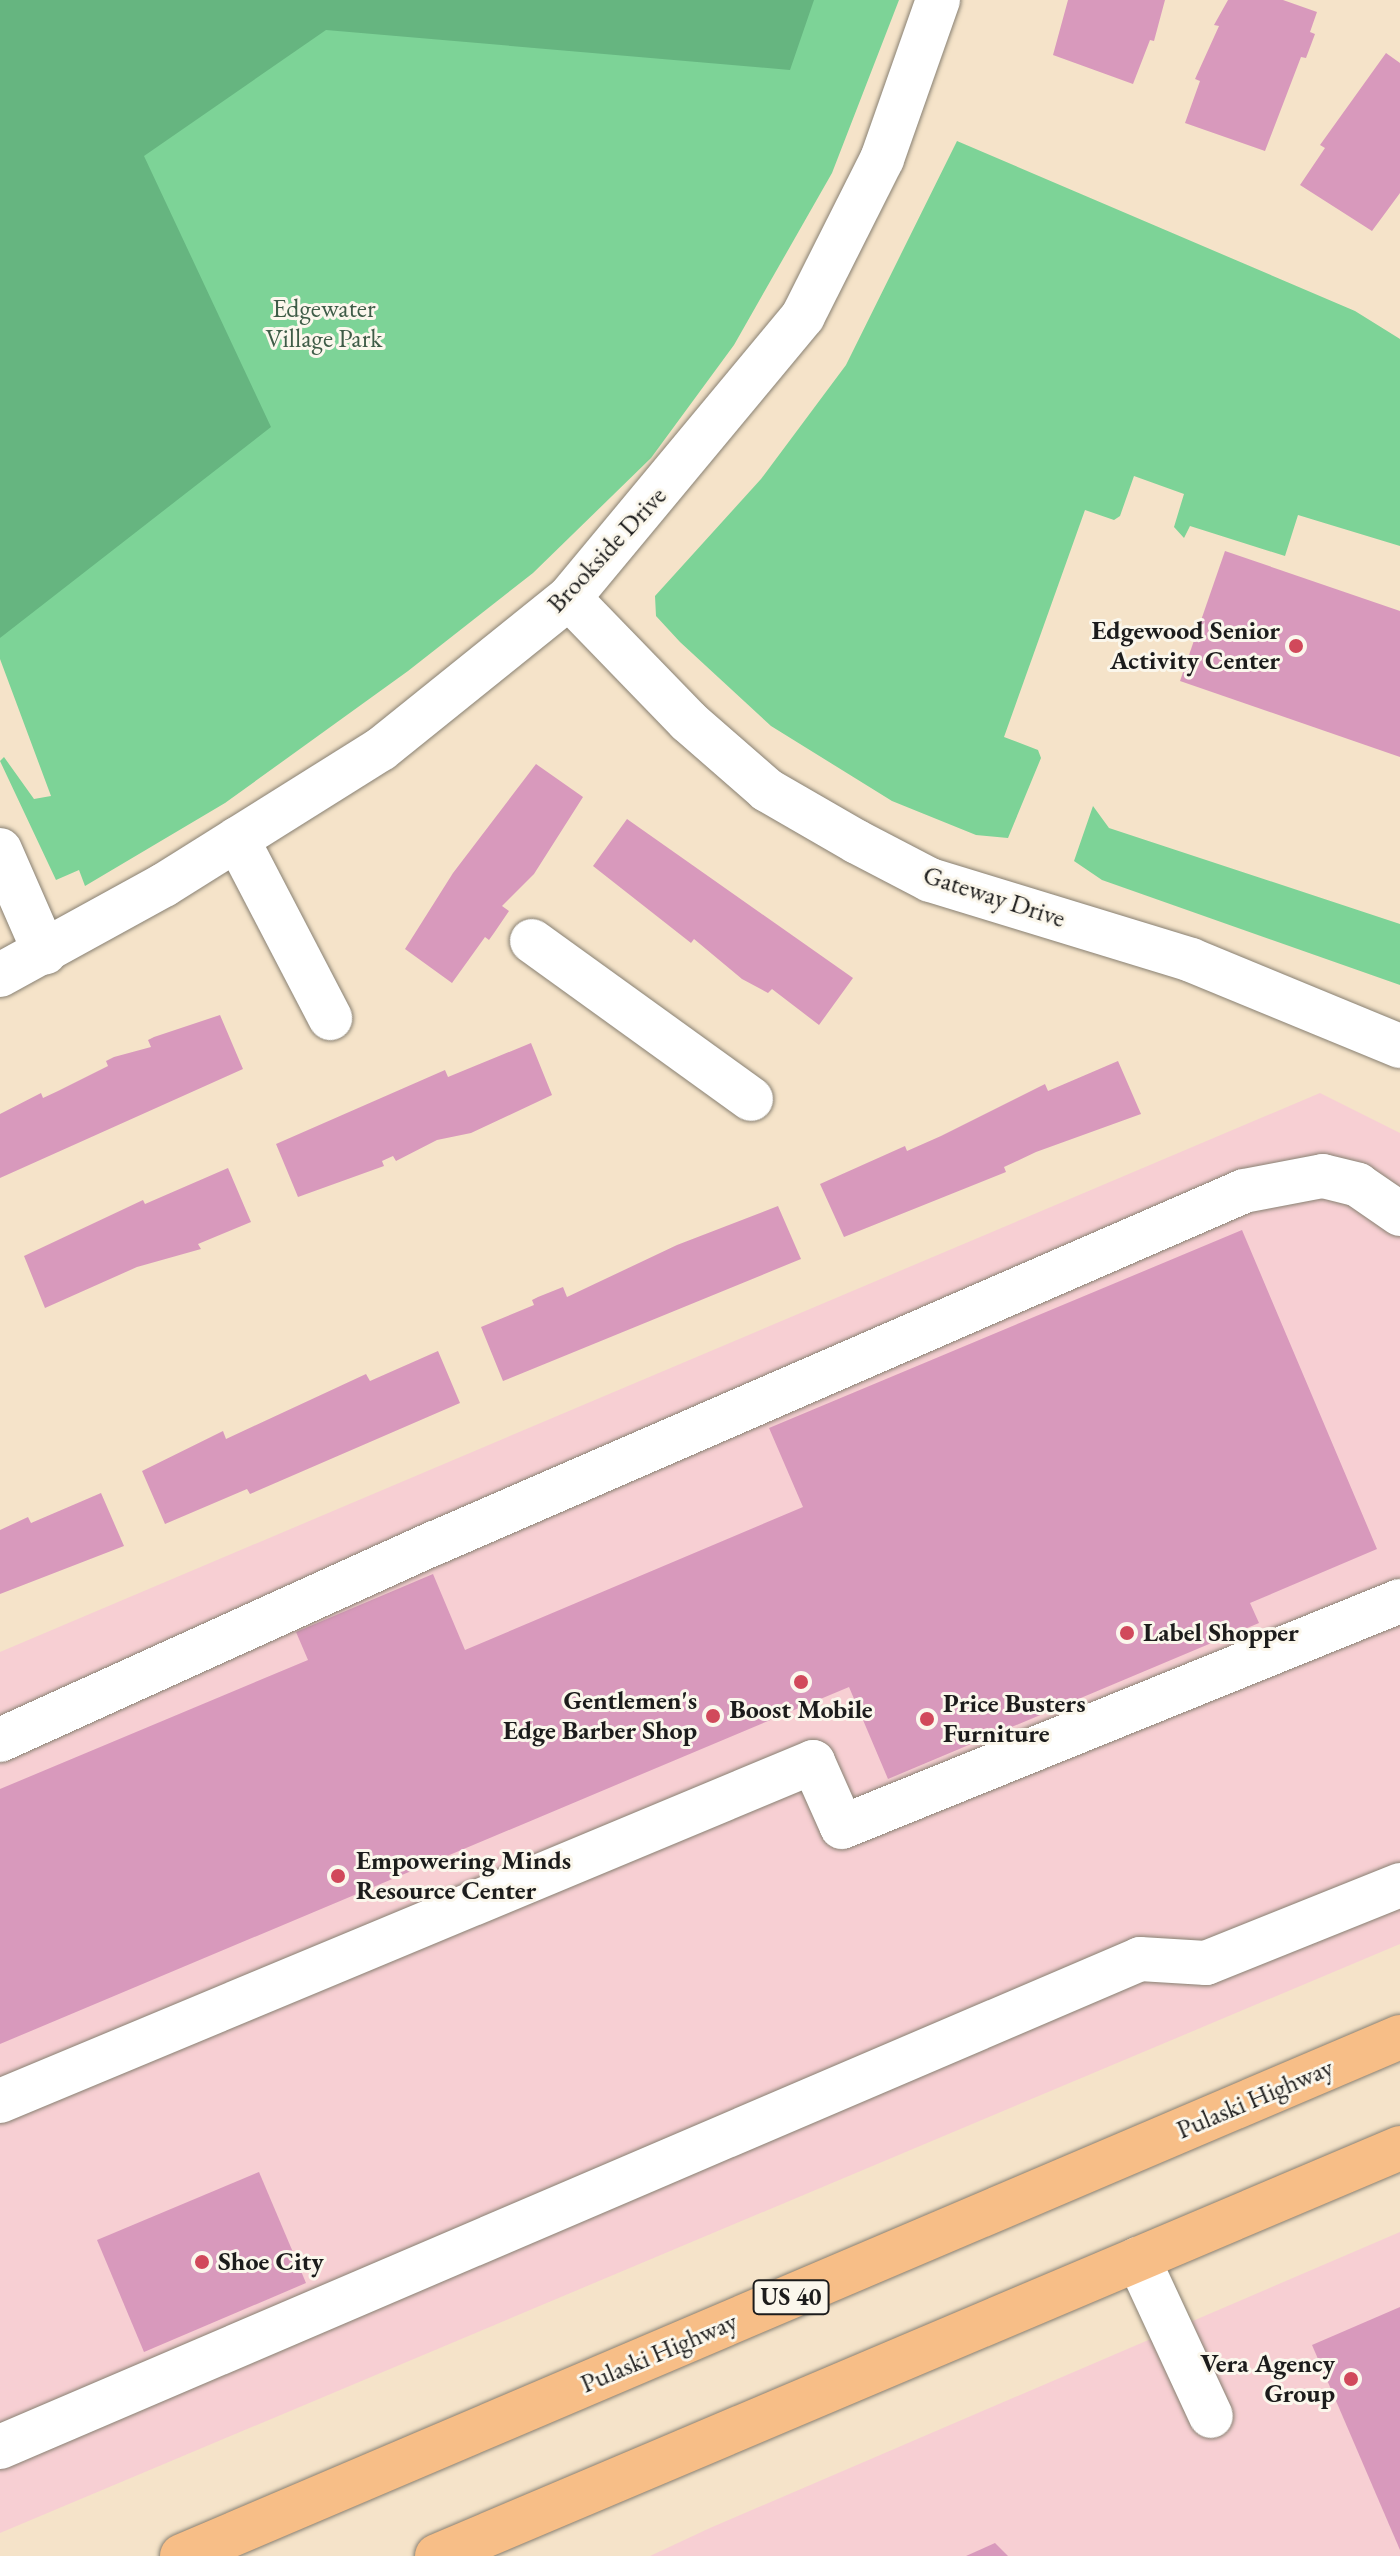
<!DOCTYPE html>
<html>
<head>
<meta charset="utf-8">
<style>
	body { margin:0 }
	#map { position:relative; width:1400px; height:2556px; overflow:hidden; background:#f5e3c9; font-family:"EB Garamond",serif }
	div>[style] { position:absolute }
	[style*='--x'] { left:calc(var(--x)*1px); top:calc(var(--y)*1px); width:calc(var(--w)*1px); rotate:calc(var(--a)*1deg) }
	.built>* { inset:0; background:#f7cfd3 }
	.green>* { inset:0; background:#7dd397 }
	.forest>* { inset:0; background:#66b580 }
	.building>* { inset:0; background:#d899bc }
	.roads { filter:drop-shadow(0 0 2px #888072) drop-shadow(0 0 2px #888072) }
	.minor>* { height:44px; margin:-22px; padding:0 22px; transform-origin:22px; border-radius:22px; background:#fff }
	.highway>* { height:44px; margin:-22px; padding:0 22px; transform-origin:22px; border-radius:22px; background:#f7be87 }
	.dots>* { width:22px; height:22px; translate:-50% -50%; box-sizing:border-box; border:4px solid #fbf7ec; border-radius:50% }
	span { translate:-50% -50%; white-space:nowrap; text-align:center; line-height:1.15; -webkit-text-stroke:6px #fbf7ec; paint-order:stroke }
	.shield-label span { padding:2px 6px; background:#fbf7ec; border:2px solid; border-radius:6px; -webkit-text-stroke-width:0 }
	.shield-label { font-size:24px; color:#1c1c1c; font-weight:700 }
	.park-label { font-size:26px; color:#3e5c47 }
	.street-label { font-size:26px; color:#1c1c1c }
	.poi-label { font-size:26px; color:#1c1c1c; font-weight:700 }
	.right { translate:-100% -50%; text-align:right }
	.left { translate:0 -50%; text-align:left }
</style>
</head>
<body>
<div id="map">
	<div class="built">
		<div style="clip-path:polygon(1320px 1093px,1400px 1133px,1400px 1944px,0 2533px,0 1652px)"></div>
		<div style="clip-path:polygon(1400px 2232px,1400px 2556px,650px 2556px,710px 2528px)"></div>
	</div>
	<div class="green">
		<div style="clip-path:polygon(0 0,899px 0,832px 173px,734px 345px,651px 458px,533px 573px,408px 671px,225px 803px,85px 886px,79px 870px,56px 880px,0 761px,4px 757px,34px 799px,51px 796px,0 659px)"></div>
		<div style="clip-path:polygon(957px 141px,1355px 311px,1400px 339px,1400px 546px,1298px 515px,1285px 556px,1190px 526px,1184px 538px,1174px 527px,1184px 494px,1134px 476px,1120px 516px,1114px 520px,1085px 510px,1004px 737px,1038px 750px,1041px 758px,1008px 838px,976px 835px,892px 801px,771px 726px,680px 642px,656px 616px,655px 596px,761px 479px,846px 365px)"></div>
		<div style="clip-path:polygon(1093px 806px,1109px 828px,1400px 924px,1400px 985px,1102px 880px,1074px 861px)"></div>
	</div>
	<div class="forest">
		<div style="clip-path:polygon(0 0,814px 0,790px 70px,326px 30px,144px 156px,271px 427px,0 638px)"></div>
	</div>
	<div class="building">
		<div style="clip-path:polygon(1068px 0,1165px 0,1154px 41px,1150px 40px,1133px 84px,1053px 55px)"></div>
		<div style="clip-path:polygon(1228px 0,1283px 0,1317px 12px,1310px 32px,1315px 34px,1306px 58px,1301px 57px,1265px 151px,1185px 123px,1200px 81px,1195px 79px,1219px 26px,1214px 25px)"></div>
		<div style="clip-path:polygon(1386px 53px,1400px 63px,1400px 193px,1372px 231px,1300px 185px,1325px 148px,1320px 145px)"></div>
		<div style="clip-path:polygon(1225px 551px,1400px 611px,1400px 757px,1180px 681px)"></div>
		<div style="clip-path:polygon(536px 764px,583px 797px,534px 874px,502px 906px,509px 911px,494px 933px,489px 940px,485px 937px,452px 983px,405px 949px,453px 873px)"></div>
		<div style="clip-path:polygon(627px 819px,853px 978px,819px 1025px,772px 989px,768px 993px,742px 979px,694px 939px,691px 943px,593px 866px)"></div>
		<div style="clip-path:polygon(220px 1015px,243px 1069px,0 1178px,0 1114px,41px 1093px,43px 1098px,58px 1091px,108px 1066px,106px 1061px,114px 1057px,151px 1047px,148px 1040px,154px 1037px)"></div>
		<div style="clip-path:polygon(531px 1043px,552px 1095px,471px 1133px,437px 1140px,396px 1161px,393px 1156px,382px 1161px,384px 1166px,298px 1197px,276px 1144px,445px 1070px,448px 1077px)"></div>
		<div style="clip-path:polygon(1118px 1061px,1141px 1114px,1036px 1152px,1004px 1167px,1006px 1172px,844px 1237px,820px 1184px,905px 1146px,907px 1151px,941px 1136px,1045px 1084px,1048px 1091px)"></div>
		<div style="clip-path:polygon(228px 1168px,251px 1222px,198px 1244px,201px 1249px,137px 1267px,45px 1308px,24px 1256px,143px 1200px,145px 1204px)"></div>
		<div style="clip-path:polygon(778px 1206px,801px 1259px,503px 1381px,481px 1327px,534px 1305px,532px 1300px,538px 1297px,563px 1287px,567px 1297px,677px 1245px)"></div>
		<div style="clip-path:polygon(1242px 1230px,1377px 1549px,1250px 1603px,1259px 1623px,888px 1779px,849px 1687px,0 2044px,0 1789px,308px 1660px,296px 1632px,433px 1574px,465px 1650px,803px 1507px,769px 1428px)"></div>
		<div style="clip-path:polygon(438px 1351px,460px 1403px,250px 1494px,247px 1489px,165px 1524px,142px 1471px,223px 1431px,226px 1439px,366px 1374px,370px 1381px)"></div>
		<div style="clip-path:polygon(101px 1493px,124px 1546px,0 1594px,0 1530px,28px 1517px,31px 1523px)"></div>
		<div style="clip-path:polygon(259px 2172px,306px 2283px,144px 2352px,97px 2240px)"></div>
		<div style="clip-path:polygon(1400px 2307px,1400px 2550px,1312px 2345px)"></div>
		<div style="clip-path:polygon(995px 2543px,1008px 2556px,966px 2556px)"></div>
	</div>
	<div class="roads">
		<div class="minor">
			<div style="--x:569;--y:598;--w:171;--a:45.9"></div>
			<div style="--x:688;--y:721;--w:105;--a:41.1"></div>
			<div style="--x:767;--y:790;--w:104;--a:30"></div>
			<div style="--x:857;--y:842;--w:82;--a:27.5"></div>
			<div style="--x:930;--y:880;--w:273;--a:17"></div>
			<div style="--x:1191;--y:960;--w:226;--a:22.4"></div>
			<div style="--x:237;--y:839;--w:202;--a:62.5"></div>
			<div style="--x:0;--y:850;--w:112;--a:66.4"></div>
			<div style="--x:532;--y:941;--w:270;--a:35.8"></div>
			<div style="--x:0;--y:975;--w:187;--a:-28.8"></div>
			<div style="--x:164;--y:885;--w:256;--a:-32.1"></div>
			<div style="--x:381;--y:749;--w:241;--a:-38.8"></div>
			<div style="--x:569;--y:598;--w:366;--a:-50.3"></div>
			<div style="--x:803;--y:316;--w:176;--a:-63.3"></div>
			<div style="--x:882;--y:159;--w:169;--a:-70.6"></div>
			<div style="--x:0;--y:1740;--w:478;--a:-24.4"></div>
			<div style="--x:435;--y:1543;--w:882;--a:-23.51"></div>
			<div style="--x:1244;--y:1191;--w:80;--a:-10.8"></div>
			<div style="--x:1323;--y:1176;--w:36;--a:14"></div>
			<div style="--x:1358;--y:1185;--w:51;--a:34.6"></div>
			<div style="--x:0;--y:2101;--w:881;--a:-22.63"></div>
			<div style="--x:813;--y:1762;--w:71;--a:66"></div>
			<div style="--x:842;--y:1827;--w:602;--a:-22.05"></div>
			<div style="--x:1138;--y:2259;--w:173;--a:65.1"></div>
			<div style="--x:0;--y:2447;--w:1240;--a:-23.17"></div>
			<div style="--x:1140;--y:1959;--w:66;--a:3.5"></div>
			<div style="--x:1206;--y:1963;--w:209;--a:-21.9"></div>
		</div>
		<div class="highway">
			<div style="--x:182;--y:2556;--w:1324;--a:-23.08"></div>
			<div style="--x:437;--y:2556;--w:1046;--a:-22.96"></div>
		</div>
	</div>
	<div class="dots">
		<div style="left:1296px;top:646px;background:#d1495b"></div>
		<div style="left:1127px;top:1633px;background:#d1495b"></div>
		<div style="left:801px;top:1682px;background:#d1495b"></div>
		<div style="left:713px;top:1716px;background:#d1495b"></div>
		<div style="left:927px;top:1719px;background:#d1495b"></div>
		<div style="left:338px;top:1876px;background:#d1495b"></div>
		<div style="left:202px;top:2262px;background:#d1495b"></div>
		<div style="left:1351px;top:2379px;background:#d1495b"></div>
	</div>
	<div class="shield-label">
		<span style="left:791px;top:2297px">US 40</span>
	</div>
	<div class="park-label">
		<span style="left:324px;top:324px">Edgewater<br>Village Park</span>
	</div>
	<div class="street-label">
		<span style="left:607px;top:550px;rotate:-47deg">Brookside Drive</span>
		<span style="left:994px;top:897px;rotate:18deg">Gateway Drive</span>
		<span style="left:1255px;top:2099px;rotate:-23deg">Pulaski Highway</span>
		<span style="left:659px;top:2353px;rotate:-23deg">Pulaski Highway</span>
	</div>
	<div class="poi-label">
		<span class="right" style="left:1280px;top:646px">Edgewood Senior<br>Activity Center</span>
		<span class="left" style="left:1143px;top:1633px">Label Shopper</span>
		<span class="right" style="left:697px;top:1716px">Gentlemen's<br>Edge Barber Shop</span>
		<span class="left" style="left:943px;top:1719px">Price Busters<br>Furniture</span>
		<span style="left:801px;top:1710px">Boost Mobile</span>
		<span class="left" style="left:356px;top:1876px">Empowering Minds<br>Resource Center</span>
		<span class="left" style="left:218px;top:2262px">Shoe City</span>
		<span class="right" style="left:1335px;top:2379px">Vera Agency<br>Group</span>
	</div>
</div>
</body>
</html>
